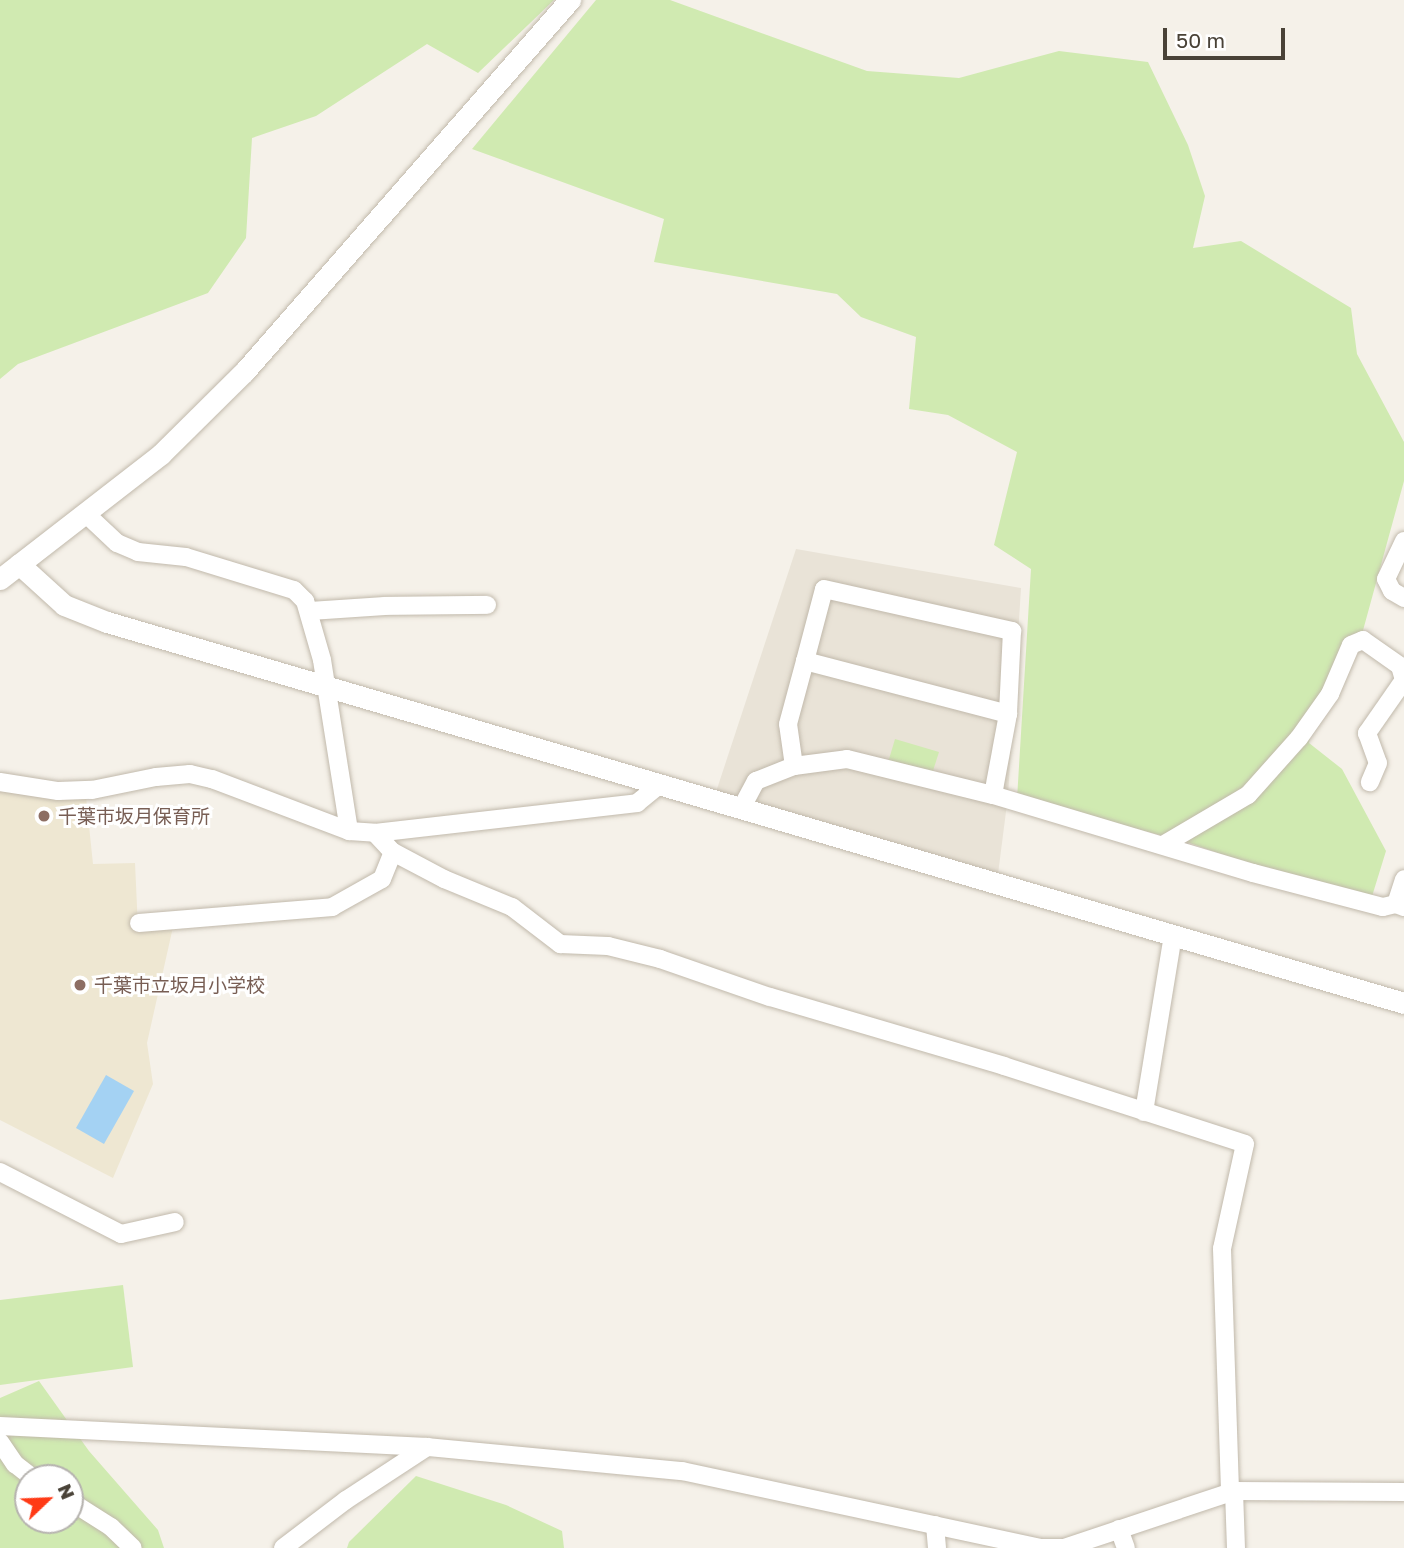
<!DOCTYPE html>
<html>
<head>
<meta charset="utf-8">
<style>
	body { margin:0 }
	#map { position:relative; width:1404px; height:1548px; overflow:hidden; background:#f5f1e9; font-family:"Golos Text","Noto Sans JP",sans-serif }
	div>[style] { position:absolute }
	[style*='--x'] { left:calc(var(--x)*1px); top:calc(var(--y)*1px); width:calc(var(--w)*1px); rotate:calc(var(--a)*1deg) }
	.residential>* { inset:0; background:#e9e3d7 }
	.education>* { inset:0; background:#eee7d2 }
	.green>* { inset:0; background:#d0eab1 }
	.water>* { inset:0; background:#a4d2f3 }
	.roads { filter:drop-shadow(0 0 2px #c1b9ab) drop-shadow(0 0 2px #c1b9ab) }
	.minor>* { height:18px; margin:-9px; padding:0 9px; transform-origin:9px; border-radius:9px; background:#fff }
	.tertiary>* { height:21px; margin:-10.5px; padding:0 10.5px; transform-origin:10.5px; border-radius:10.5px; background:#fff }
	.dots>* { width:19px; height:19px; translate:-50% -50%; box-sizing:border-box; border:4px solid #fff; border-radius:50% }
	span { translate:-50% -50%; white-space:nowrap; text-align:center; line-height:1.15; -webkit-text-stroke:6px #fff; paint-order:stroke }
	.education-label { font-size:19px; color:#785e54 }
	.left { translate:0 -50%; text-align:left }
	.north { position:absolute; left:14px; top:1464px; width:70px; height:70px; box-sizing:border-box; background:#fff; border:2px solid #b6b3af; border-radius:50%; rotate:67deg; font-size:19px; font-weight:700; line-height:28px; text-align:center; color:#494237 }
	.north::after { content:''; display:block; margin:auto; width:24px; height:32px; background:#ff3a16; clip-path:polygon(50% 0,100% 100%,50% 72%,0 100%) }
	.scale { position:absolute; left:1163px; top:28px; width:122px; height:32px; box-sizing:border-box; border:4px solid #494237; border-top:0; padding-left:9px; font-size:21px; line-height:24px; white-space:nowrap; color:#494237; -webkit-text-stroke:5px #fff; paint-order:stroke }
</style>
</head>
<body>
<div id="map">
	<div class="residential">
		<div style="clip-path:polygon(796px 549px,1021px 588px,1008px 796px,998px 874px,716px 792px)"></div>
	</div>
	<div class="education">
		<div style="clip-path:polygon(0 790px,86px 797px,93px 864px,135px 863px,138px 928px,173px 927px,147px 1043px,153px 1084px,113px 1178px,0 1120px)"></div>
	</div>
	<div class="green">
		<div style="clip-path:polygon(0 0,554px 0,478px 73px,427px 44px,316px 116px,252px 138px,246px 238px,208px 293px,18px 364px,0 379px)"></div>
		<div style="clip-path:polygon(596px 0,670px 0,867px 71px,959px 78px,1059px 51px,1148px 62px,1188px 145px,1205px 196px,1193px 248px,1241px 241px,1351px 308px,1357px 354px,1404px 442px,1404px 481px,1359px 645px,1315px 710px,1309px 743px,1342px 769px,1386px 851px,1369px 906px,1184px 841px,1017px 799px,1031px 569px,994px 545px,1017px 452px,948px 415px,909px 409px,916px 337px,861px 317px,837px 294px,654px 262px,664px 219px,472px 149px)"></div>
		<div style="clip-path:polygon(895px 739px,939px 752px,931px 777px,887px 766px)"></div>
		<div style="clip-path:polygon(123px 1285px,133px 1367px,0 1385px,0 1300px)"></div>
		<div style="clip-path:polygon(evenodd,39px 1381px,89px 1451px,158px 1530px,164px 1548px,0 1548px,0 1398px,39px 1381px,28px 1478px,70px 1478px,70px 1520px,28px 1520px,28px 1478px)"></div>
		<div style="clip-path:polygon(416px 1476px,506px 1505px,562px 1531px,564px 1548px,347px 1548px,349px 1542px)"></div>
	</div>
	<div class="water">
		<div style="clip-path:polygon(106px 1075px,134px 1091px,104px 1144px,76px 1128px)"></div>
	</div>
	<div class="roads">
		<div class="minor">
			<div style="--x:85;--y:513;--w:44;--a:43.2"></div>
			<div style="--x:117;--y:543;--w:23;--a:23"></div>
			<div style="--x:138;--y:552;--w:48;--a:5.9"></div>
			<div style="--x:186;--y:557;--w:113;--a:17"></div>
			<div style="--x:294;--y:590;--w:16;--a:45"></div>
			<div style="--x:305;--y:601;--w:61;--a:73.9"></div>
			<div style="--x:322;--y:660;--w:173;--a:81"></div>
			<div style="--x:1404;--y:541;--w:42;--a:115.3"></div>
			<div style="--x:1386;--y:579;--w:13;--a:63"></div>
			<div style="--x:1392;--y:591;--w:14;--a:30"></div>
			<div style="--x:310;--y:611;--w:75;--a:-3.8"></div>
			<div style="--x:385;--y:606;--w:102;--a:-0.6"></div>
			<div style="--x:805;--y:661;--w:74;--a:-75.2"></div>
			<div style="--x:824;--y:589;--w:193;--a:12.6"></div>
			<div style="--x:1012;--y:631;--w:83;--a:92.8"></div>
			<div style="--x:1008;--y:714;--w:82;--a:100.5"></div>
			<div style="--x:794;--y:766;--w:53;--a:-7.5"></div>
			<div style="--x:847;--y:759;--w:150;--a:13.9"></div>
			<div style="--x:993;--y:795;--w:271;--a:16.7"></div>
			<div style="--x:1253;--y:873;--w:134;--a:14.7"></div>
			<div style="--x:1383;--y:907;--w:13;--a:-13"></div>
			<div style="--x:0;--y:782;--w:59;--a:8.8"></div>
			<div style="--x:58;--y:791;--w:34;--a:-2"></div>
			<div style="--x:92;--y:790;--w:65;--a:-11.5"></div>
			<div style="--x:156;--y:777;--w:34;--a:-5"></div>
			<div style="--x:190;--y:774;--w:23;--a:13"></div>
			<div style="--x:212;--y:779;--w:147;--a:20.8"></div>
			<div style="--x:349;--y:831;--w:26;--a:4"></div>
			<div style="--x:375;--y:833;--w:264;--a:-6.5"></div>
			<div style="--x:637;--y:803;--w:28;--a:-39"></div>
			<div style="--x:741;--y:809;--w:32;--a:-62"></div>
			<div style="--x:756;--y:781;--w:41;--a:-21.5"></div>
			<div style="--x:794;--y:766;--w:42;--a:-98.1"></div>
			<div style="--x:788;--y:724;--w:65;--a:-74.9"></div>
			<div style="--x:805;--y:661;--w:210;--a:14.6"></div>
			<div style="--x:375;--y:833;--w:26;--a:47"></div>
			<div style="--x:393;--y:852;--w:58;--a:27.9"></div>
			<div style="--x:444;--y:879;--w:74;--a:22.4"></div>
			<div style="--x:512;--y:907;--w:61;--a:37.6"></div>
			<div style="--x:560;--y:944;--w:48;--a:2.4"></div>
			<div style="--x:608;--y:946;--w:54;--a:14"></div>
			<div style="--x:660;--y:959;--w:116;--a:19.1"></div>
			<div style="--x:770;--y:997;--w:244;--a:16.4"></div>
			<div style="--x:1004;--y:1066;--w:253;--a:17.9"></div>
			<div style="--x:1245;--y:1144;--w:107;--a:102.4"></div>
			<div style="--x:1222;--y:1249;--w:243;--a:88.1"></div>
			<div style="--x:1163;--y:845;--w:99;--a:-30.5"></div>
			<div style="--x:1248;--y:795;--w:76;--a:-48.2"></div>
			<div style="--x:1299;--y:738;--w:54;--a:-54.8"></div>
			<div style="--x:1330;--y:694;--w:53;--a:-66.8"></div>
			<div style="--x:1351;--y:645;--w:13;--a:-23"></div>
			<div style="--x:1363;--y:640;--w:45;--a:35.1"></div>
			<div style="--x:1400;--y:666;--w:15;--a:74"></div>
			<div style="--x:1404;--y:680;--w:65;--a:124.9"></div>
			<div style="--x:1367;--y:733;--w:32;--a:70"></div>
			<div style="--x:1378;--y:763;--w:21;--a:113"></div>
			<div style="--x:1404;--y:907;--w:9;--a:-159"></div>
			<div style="--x:1396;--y:904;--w:26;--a:-72"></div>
			<div style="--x:139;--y:923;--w:194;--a:-4.7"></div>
			<div style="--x:332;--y:907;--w:57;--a:-29.2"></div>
			<div style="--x:382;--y:879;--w:29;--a:-68"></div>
			<div style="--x:1144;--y:1112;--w:179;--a:-80.7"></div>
			<div style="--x:0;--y:1172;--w:136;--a:27.1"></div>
			<div style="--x:121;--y:1234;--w:55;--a:-12.5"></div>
			<div style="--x:0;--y:1426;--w:428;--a:2.8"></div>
			<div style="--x:427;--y:1447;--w:256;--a:5.4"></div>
			<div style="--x:682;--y:1471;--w:367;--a:12.1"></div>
			<div style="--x:1041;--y:1548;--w:23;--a:0"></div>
			<div style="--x:1064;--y:1548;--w:179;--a:-18.5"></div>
			<div style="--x:1234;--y:1491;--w:170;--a:0.3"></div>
			<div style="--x:0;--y:1442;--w:27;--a:56"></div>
			<div style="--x:15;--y:1464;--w:23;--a:38"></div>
			<div style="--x:1234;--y:1491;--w:57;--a:88"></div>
			<div style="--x:70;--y:1501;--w:49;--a:32.4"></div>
			<div style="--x:111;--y:1527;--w:30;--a:44"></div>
			<div style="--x:935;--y:1525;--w:23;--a:85"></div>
			<div style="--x:1119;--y:1529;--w:20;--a:70"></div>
			<div style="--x:283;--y:1548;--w:79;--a:-37.3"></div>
			<div style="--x:346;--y:1500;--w:97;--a:-33.2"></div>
		</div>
		<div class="tertiary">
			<div style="--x:19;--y:564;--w:61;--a:42.3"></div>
			<div style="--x:64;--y:605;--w:46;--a:21.6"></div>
			<div style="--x:107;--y:622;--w:1352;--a:16.37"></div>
			<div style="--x:0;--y:579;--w:204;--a:-37.8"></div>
			<div style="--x:161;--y:454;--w:117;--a:-44.7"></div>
			<div style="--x:244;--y:372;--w:495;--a:-48.8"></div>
		</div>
	</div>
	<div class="dots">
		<div style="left:44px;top:816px;background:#8d6e63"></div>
		<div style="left:80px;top:985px;background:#8d6e63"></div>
	</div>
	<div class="education-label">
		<span class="left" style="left:58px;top:816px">千葉市坂月保育所</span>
		<span class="left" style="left:94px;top:985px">千葉市立坂月小学校</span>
	</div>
	<div class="north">N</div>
	<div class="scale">50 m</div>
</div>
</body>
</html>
